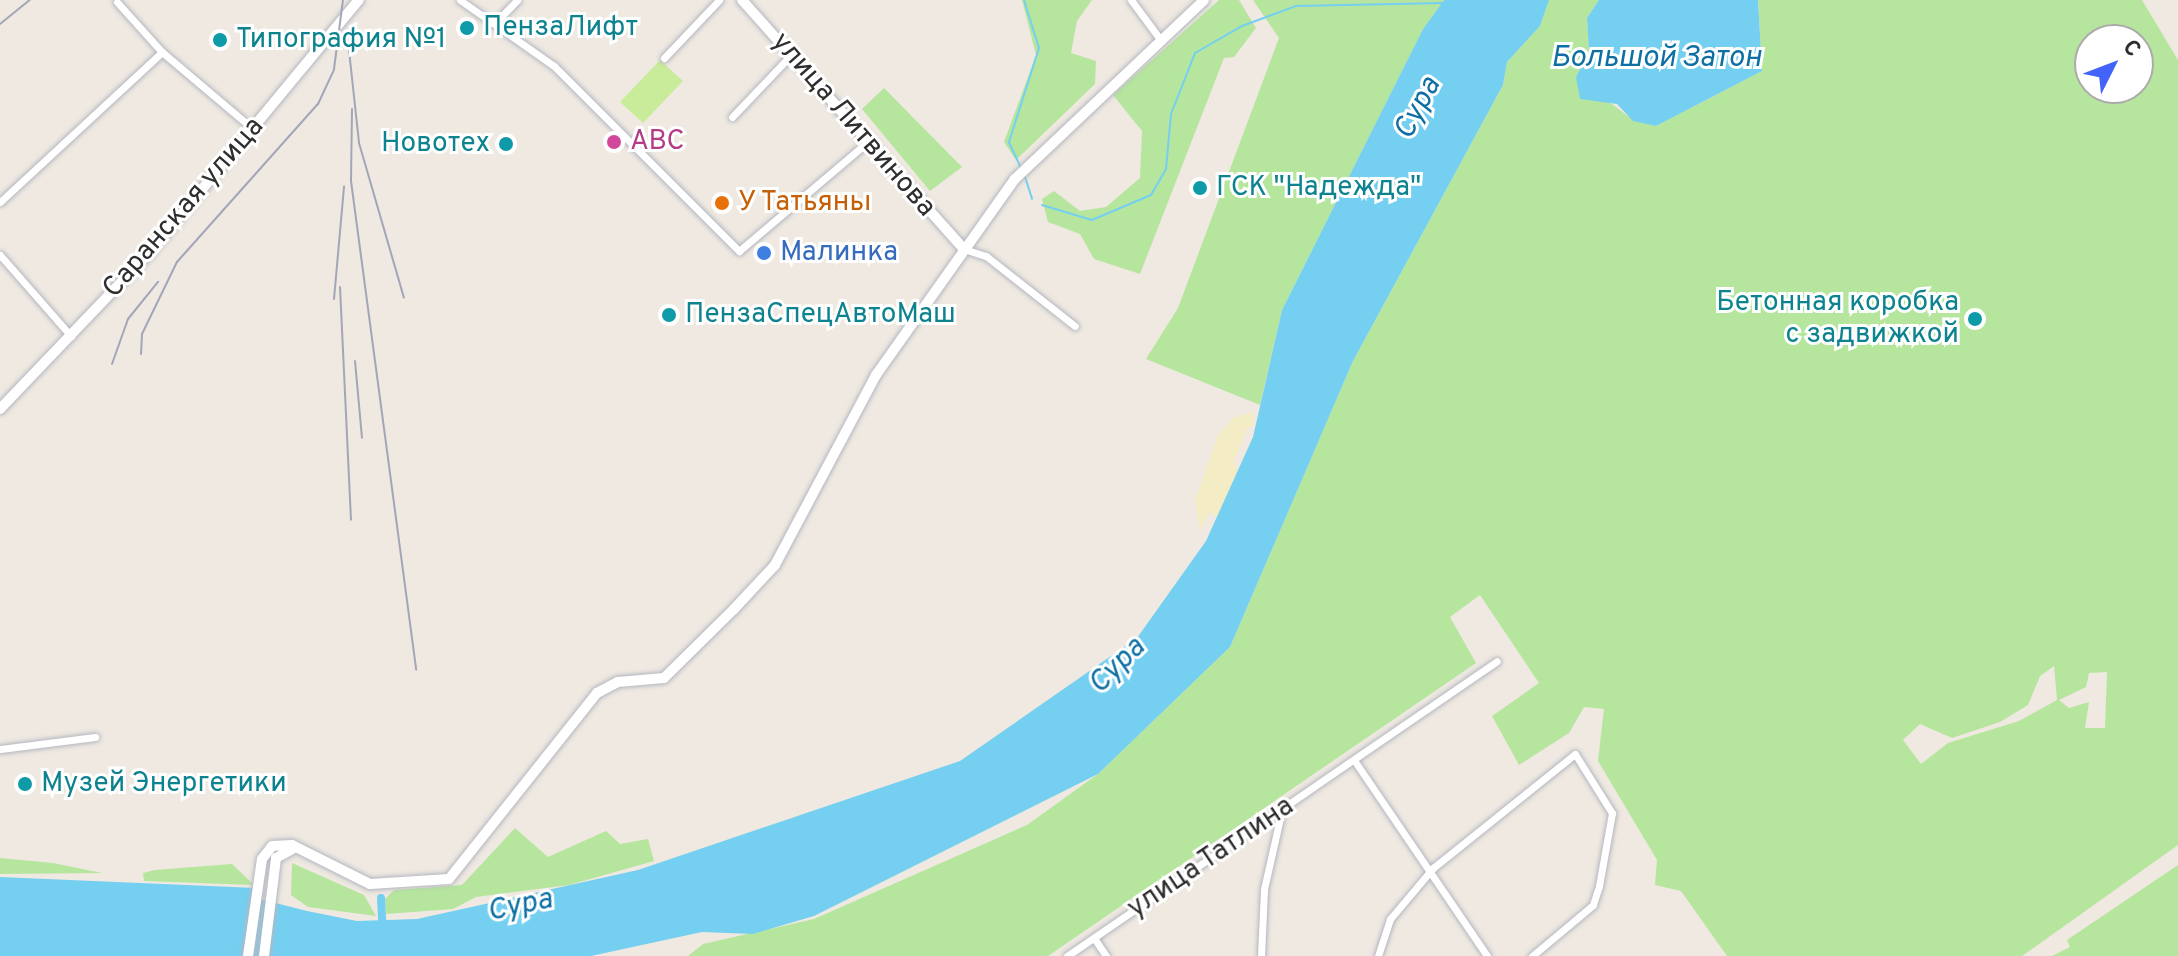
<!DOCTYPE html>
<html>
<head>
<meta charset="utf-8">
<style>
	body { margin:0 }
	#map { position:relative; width:2178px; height:956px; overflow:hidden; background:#efe9e1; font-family:Overpass,sans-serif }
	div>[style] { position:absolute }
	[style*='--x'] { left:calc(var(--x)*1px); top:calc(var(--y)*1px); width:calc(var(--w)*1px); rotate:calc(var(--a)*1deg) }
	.green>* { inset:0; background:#b6e59e }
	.sand>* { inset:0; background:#f3ecc5 }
	.pitch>* { inset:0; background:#c9ec9a }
	.water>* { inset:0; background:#75cff0 }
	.stream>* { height:2px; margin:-1px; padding:0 1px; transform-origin:1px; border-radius:1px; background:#75cff0 }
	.canal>* { height:8px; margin:-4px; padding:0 4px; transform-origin:4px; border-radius:4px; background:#75cff0 }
	.roads { filter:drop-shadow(0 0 2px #b4b7c1) drop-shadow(0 0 2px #b4b7c1) }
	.minor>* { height:7px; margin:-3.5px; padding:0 3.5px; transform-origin:3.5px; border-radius:3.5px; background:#fff }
	.secondary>* { height:10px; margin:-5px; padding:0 5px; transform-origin:5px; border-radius:5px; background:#fff }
	.rail>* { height:2px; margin:-1px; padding:0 1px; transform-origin:1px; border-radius:1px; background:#a3a6b8 }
	.dots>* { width:22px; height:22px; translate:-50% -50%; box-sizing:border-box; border:4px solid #fff; border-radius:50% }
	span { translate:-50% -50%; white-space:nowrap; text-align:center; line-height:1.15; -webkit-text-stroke:6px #fff; paint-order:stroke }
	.culture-label { font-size:28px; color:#0d838f }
	.left { translate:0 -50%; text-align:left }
	.right { translate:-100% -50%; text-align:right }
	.street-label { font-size:28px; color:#2e2e2e }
	.hotel-label { font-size:28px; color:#b23c85 }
	.food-label { font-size:28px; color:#c56008 }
	.shop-label { font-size:28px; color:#366cbe }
	.water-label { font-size:30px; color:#0d6fa3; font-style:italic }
	.north { position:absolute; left:2074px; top:24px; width:80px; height:80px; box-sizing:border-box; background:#fff; border:2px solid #ababab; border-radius:50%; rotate:48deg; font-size:22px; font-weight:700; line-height:32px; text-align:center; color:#2e2e2e }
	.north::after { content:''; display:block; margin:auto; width:28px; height:36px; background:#4264fb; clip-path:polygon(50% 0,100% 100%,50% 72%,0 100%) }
</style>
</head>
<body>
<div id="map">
	<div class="green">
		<div style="clip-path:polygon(1022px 0,1092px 0,1077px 21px,1071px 53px,1096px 61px,1095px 84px,1016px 160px,1004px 142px,1036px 55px)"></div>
		<div style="clip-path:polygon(1219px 0,1239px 0,1256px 28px,1234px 57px,1224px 58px,1140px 274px,1094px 259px,1080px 234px,1048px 222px,1042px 199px,1054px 191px,1080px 211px,1106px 207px,1140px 178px,1142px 131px,1113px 95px)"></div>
		<div style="clip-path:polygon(1253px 0,1444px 0,1423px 29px,1282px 310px,1260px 405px,1146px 359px,1178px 308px,1279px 38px)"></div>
		<div style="clip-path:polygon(evenodd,1549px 0,1599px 0,1587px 18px,1589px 51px,1576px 77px,1633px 120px,1656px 126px,1762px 71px,1758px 0,2142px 0,2178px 60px,2178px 845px,2022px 956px,1727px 956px,1681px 891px,1655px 885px,1657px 860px,1598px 761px,1604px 709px,1584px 707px,1569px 733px,1519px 765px,1492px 716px,1539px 683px,1480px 595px,1450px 617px,1476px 663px,1048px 956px,688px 956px,703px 944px,814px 919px,1027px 825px,1098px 774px,1230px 647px,1353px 361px,1503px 85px,1507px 62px,1540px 26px,1549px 0,2090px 40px,2138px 40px,2138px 88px,2090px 88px,2090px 40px,1549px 0,2054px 666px,2057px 700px,2019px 721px,1948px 743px,1921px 764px,1903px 740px,1920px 724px,1952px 738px,2000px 722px,2028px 705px,2040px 676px,2054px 666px,1549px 0,2107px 672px,2105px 728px,2085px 728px,2089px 702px,2069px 708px,2059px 700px,2086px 687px,2089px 673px,2107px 672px)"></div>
		<div style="clip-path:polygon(884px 88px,962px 167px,930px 191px,862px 109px)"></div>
		<div style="clip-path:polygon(515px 828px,548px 857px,606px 831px,620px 844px,648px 839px,654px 861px,569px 885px,476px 897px,453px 909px,386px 914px,385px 899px,394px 890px,462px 885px)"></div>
		<div style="clip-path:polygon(0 858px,53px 863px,102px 873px,0 874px)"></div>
		<div style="clip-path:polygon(292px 863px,364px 895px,376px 916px,308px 907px,291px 895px)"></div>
		<div style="clip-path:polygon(232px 864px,254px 885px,144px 881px,143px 873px,155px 870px)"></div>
		<div style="clip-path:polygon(2178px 865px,2178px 956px,2052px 956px,2070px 947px,2067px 940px)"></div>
	</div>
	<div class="sand">
		<div style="clip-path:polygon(1252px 412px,1255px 426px,1248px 427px,1234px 462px,1239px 476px,1231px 498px,1219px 518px,1209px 512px,1200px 532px,1195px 500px,1218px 435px,1233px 418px)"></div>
	</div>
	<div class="pitch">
		<div style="clip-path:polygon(660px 60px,683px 81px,643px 123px,620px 102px)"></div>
	</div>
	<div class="water">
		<div style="clip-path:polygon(1444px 0,1549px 0,1540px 26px,1507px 62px,1503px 85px,1353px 361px,1230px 647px,1098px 774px,814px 916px,753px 934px,702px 932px,591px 956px,0 956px,0 877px,257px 888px,256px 898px,307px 911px,357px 921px,417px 919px,638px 870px,960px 761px,1137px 638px,1206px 541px,1253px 437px,1282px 310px,1423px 29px)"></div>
		<div style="clip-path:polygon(1599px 0,1758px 0,1762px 71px,1656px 126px,1633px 121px,1617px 104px,1580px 99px,1576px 77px,1589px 51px,1587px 18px)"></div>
	</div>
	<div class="stream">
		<div style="--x:1021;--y:168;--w:29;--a:-115"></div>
		<div style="--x:1009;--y:142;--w:99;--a:-72.3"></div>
		<div style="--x:1039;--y:48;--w:50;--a:-107.4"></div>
		<div style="--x:1025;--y:177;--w:23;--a:72"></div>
		<div style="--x:1042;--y:205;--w:52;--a:16.7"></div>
		<div style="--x:1092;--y:220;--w:64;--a:-23"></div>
		<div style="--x:1151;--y:195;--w:30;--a:-60"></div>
		<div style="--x:1166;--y:169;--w:55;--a:-84.8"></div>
		<div style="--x:1171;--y:114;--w:66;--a:-68.5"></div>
		<div style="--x:1195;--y:53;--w:54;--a:-29.9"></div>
		<div style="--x:1242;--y:26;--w:58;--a:-20.3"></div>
		<div style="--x:1296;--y:6;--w:147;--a:-1.2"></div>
	</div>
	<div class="canal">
		<div style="--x:381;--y:898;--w:22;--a:87"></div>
	</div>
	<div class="roads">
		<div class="minor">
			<div style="--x:460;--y:0;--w:115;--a:35.1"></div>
			<div style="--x:554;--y:66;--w:262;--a:45"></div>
			<div style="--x:739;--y:251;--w:172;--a:-40.3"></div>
			<div style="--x:1131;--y:0;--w:49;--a:53.4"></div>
			<div style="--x:117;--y:2;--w:67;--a:48"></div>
			<div style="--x:162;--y:52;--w:119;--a:40.2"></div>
			<div style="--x:495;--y:23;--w:32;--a:-46"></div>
			<div style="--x:664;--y:58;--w:80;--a:-46.5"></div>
			<div style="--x:732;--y:117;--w:88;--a:-46.4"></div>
			<div style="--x:0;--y:202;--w:221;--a:-42.8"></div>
			<div style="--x:964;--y:249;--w:23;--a:18"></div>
			<div style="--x:986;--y:256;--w:113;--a:38.2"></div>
			<div style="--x:0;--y:255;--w:108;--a:48.8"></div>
			<div style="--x:0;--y:749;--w:96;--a:-7.2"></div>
			<div style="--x:1354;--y:760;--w:237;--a:55.8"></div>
			<div style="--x:1094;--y:938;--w:22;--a:56"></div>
			<div style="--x:1067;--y:956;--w:521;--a:-34.45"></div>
			<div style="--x:1261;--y:956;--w:67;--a:-87.4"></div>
			<div style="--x:1264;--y:889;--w:82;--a:-77.3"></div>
			<div style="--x:1378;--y:956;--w:39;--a:-72"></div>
			<div style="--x:1390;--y:919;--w:67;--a:-49.9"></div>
			<div style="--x:1433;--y:868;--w:182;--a:-38.8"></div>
			<div style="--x:1575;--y:754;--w:70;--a:57.9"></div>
			<div style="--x:1612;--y:813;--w:74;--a:100.1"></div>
			<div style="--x:1599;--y:886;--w:20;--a:108"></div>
			<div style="--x:1593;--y:905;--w:80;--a:140.1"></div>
		</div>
		<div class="secondary">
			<div style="--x:742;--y:0;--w:334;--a:48.3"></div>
			<div style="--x:0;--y:409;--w:219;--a:-46.3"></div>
			<div style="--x:151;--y:251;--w:326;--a:-50.4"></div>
			<div style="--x:248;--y:956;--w:98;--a:-81.8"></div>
			<div style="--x:262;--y:859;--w:16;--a:-52"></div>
			<div style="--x:272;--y:846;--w:20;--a:-3"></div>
			<div style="--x:292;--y:845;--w:87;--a:26.6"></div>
			<div style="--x:370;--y:884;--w:79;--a:-3.6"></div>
			<div style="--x:449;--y:879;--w:238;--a:-51.5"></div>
			<div style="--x:597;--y:693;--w:24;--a:-28"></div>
			<div style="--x:618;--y:682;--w:46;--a:-5"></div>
			<div style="--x:664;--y:678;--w:98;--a:-44.6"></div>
			<div style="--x:734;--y:609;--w:60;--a:-47"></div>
			<div style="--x:775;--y:565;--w:215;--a:-62"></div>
			<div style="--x:876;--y:375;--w:240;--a:-54.7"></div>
			<div style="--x:1015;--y:179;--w:260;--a:-43.4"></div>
			<div style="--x:264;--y:956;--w:99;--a:-83"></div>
			<div style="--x:276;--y:858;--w:18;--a:-29"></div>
		</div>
	</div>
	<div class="rail">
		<div style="--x:0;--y:24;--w:38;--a:-39"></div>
		<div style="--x:347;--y:32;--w:112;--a:83.8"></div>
		<div style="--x:359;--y:143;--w:161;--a:73.8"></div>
		<div style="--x:352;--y:109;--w:72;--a:90.8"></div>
		<div style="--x:351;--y:181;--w:493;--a:82.4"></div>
		<div style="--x:340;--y:287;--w:233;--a:87.3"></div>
		<div style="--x:334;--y:299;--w:113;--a:-84.9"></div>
		<div style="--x:141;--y:354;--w:20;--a:-87"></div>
		<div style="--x:142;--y:334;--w:80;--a:-64.1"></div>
		<div style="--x:177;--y:262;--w:212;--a:-48.3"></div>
		<div style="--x:318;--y:104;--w:38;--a:-65"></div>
		<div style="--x:334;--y:69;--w:70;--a:-82.6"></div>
		<div style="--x:355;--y:361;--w:77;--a:84.8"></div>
		<div style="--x:112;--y:364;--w:48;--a:-70.4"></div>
		<div style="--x:128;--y:319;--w:48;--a:-51"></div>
	</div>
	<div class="dots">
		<div style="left:467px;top:28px;background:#0f9aa8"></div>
		<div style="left:220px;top:40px;background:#0f9aa8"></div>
		<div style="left:614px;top:142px;background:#d1479c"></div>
		<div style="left:506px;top:144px;background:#0f9aa8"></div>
		<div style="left:1200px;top:188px;background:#0f9aa8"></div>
		<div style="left:722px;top:203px;background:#e8710a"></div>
		<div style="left:764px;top:253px;background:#3f7fe0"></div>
		<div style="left:669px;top:315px;background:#0f9aa8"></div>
		<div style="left:1975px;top:319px;background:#0f9aa8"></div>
		<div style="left:25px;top:784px;background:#0f9aa8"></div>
	</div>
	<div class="culture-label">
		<span class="left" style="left:483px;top:28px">ПензаЛифт</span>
		<span class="left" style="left:236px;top:40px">Типография №1</span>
		<span class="right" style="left:490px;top:144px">Новотех</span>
		<span class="left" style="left:1216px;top:188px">ГСК "Надежда"</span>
		<span class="right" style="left:1959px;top:319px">Бетонная коробка<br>с задвижкой</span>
		<span class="left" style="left:685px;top:315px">ПензаСпецАвтоМаш</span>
		<span class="left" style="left:41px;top:784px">Музей Энергетики</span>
	</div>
	<div class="street-label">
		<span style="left:853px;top:125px;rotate:49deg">улица Литвинова</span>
		<span style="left:184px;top:208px;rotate:-49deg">Саранская улица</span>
		<span style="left:1211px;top:858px;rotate:-34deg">улица Татлина</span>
	</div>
	<div class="hotel-label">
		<span class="left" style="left:630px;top:142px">ABC</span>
	</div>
	<div class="food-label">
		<span class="left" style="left:738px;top:203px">У Татьяны</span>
	</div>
	<div class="shop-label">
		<span class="left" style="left:780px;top:253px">Малинка</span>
	</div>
	<div class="water-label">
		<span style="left:1656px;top:59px">Большой Затон</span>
		<span style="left:1419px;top:109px;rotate:-62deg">Сура</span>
		<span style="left:1118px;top:667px;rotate:-45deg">Сура</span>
		<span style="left:520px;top:907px;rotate:-12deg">Сура</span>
	</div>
	<div class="north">С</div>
</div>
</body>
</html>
